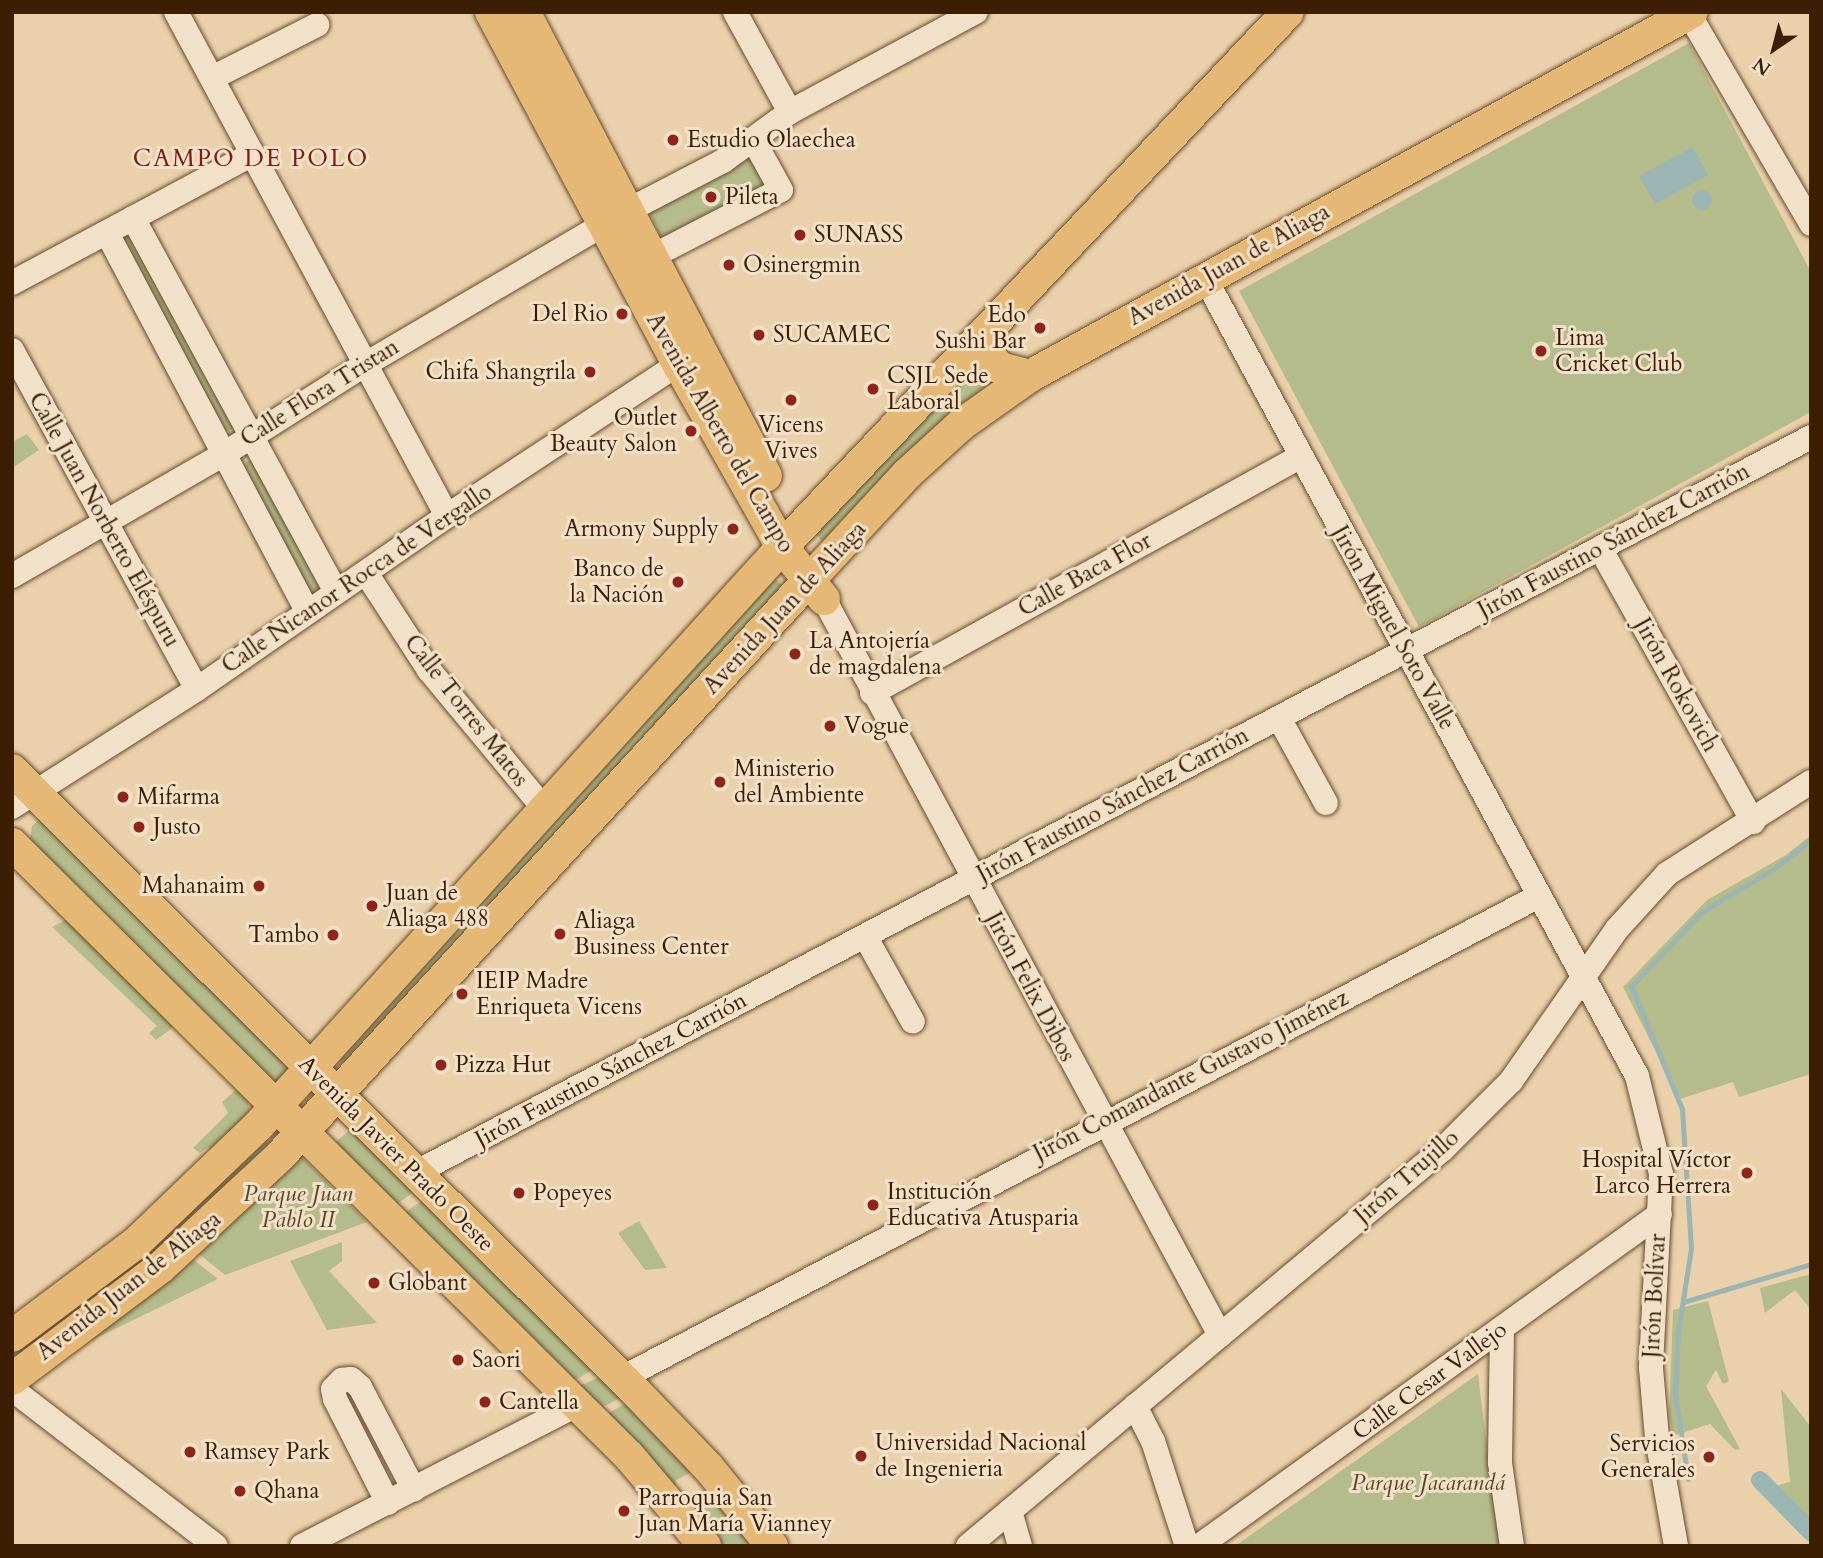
<!DOCTYPE html>
<html>
<head>
<meta charset="utf-8">
<style>
	body { margin:0 }
	#map { position:relative; width:1823px; height:1558px; overflow:hidden; background:#ebd1ab; font-family:Cardo,serif }
	div>[style] { position:absolute }
	[style*='--x'] { left:calc(var(--x)*1px); top:calc(var(--y)*1px); width:calc(var(--w)*1px); rotate:calc(var(--a)*1deg) }
	.green>* { inset:0; background:#b5bc8b }
	.water>* { inset:0; background:#9bb5b2 }
	.round { border-radius:50% }
	.stream>* { height:5px; margin:-2.5px; padding:0 2.5px; transform-origin:2.5px; border-radius:2.5px; background:#9bb5b2 }
	.canal>* { height:18px; margin:-9px; padding:0 9px; transform-origin:9px; border-radius:9px; background:#9bb5b2 }
	.roads { filter:drop-shadow(0 0 2px #674b2d) drop-shadow(0 0 2px #674b2d) }
	.minor>* { height:24px; margin:-12px; padding:0 12px; transform-origin:12px; border-radius:12px; background:#f2e1c8 }
	.major>* { height:32px; margin:-16px; padding:0 16px; transform-origin:16px; border-radius:16px; background:#e6b876 }
	.dots>* { width:19px; height:19px; translate:-50% -50%; box-sizing:border-box; border:4px solid #f2e1c8; border-radius:50% }
	span { translate:-50% -50%; white-space:nowrap; text-align:center; line-height:1.15; -webkit-text-stroke:6px #f2e1c8; paint-order:stroke }
	.poi-label { font-size:23px; color:#3b1e03 }
	.left { translate:0 -50%; text-align:left }
	.right { translate:-100% -50%; text-align:right }
	.street-label { font-size:23px; color:#3b1e03 }
	.park-label { font-size:23px; color:#5a4625; font-style:italic }
	.neighbourhood-label { font-size:24px; color:#7a1f14; letter-spacing:2px }
	.frame { position:absolute; inset:0; border:14px solid #3b1e03; pointer-events:none }
	.north { position:absolute; left:1739px; top:14px; width:70px; height:70px; -webkit-text-stroke:5px #f2e1c8; paint-order:stroke; rotate:215deg; font-size:19px; font-weight:700; line-height:28px; text-align:center; color:#3b1e03 }
	.north::after { content:''; display:block; margin:auto; width:24px; height:32px; background:#3b1e03; clip-path:polygon(50% 0,100% 100%,50% 72%,0 100%) }
</style>
</head>
<body>
<div id="map">
	<div class="green">
		<div style="clip-path:polygon(1689px 43px,1811px 272px,1811px 412px,1419px 627px,1239px 291px)"></div>
		<div style="clip-path:polygon(752px 157px,769px 190px,664px 244px,649px 211px)"></div>
		<div style="clip-path:polygon(131px 220px,244px 422px,215px 438px,116px 227px)"></div>
		<div style="clip-path:polygon(984px 335px,1011px 374px,833px 556px,807px 522px)"></div>
		<div style="clip-path:polygon(27px 434px,39px 450px,12px 468px,12px 442px)"></div>
		<div style="clip-path:polygon(261px 454px,332px 585px,305px 607px,232px 470px)"></div>
		<div style="clip-path:polygon(767px 570px,792px 596px,352px 1069px,336px 1056px)"></div>
		<div style="clip-path:polygon(44px 816px,310px 1069px,283px 1099px,29px 847px,32px 826px)"></div>
		<div style="clip-path:polygon(1811px 835px,1811px 1074px,1739px 1097px,1733px 1082px,1680px 1099px,1623px 987px,1707px 900px,1786px 855px)"></div>
		<div style="clip-path:polygon(69px 918px,176px 1025px,156px 1040px,149px 1033px,157px 1026px,52px 927px)"></div>
		<div style="clip-path:polygon(237px 1089px,248px 1099px,250px 1121px,214px 1153px,208px 1147px,200px 1153px,193px 1148px,228px 1113px,222px 1102px)"></div>
		<div style="clip-path:polygon(353px 1127px,416px 1190px,393px 1207px,331px 1146px)"></div>
		<div style="clip-path:polygon(261px 1135px,275px 1148px,154px 1263px,12px 1366px,12px 1347px)"></div>
		<div style="clip-path:polygon(298px 1153px,367px 1222px,225px 1275px,199px 1254px)"></div>
		<div style="clip-path:polygon(425px 1199px,596px 1368px,572px 1382px,401px 1215px)"></div>
		<div style="clip-path:polygon(639px 1221px,667px 1268px,645px 1270px,618px 1233px)"></div>
		<div style="clip-path:polygon(342px 1242px,342px 1261px,329px 1271px,377px 1323px,327px 1330px,290px 1261px)"></div>
		<div style="clip-path:polygon(190px 1257px,218px 1279px,49px 1361px)"></div>
		<div style="clip-path:polygon(1811px 1274px,1811px 1310px,1795px 1290px,1765px 1313px,1760px 1288px)"></div>
		<div style="clip-path:polygon(1708px 1301px,1729px 1381px,1723px 1384px,1716px 1370px,1706px 1386px,1740px 1449px,1735px 1450px,1710px 1424px,1673px 1436px,1669px 1416px,1673px 1310px)"></div>
		<div style="clip-path:polygon(1478px 1374px,1499px 1546px,1235px 1546px)"></div>
		<div style="clip-path:polygon(603px 1375px,624px 1396px,599px 1409px,578px 1387px)"></div>
		<div style="clip-path:polygon(1781px 1389px,1811px 1427px,1811px 1524px,1772px 1487px,1790px 1482px)"></div>
		<div style="clip-path:polygon(630px 1401px,696px 1470px,676px 1480px,676px 1491px,605px 1415px)"></div>
		<div style="clip-path:polygon(709px 1486px,759px 1546px,714px 1546px,684px 1504px)"></div>
	</div>
	<div class="water">
		<div style="clip-path:polygon(1693px 147px,1708px 175px,1655px 204px,1639px 176px)"></div>
		<div class="round" style="left:1692px;top:190px;width:20px;height:20px"></div>
	</div>
	<div class="stream">
		<div style="--x:1683;--y:1302;--w:134;--a:-16.5"></div>
		<div style="--x:1688;--y:1479;--w:86;--a:-98.7"></div>
		<div style="--x:1675;--y:1394;--w:62;--a:-87.2"></div>
		<div style="--x:1678;--y:1332;--w:85;--a:-81.2"></div>
		<div style="--x:1691;--y:1248;--w:139;--a:-93.7"></div>
		<div style="--x:1682;--y:1109;--w:133;--a:-112.5"></div>
		<div style="--x:1631;--y:986;--w:104;--a:-46.2"></div>
		<div style="--x:1703;--y:911;--w:80;--a:-30.7"></div>
		<div style="--x:1772;--y:870;--w:49;--a:-37.6"></div>
	</div>
	<div class="canal">
		<div style="--x:1760;--y:1480;--w:73;--a:45.6"></div>
	</div>
	<div class="roads">
		<div class="minor">
			<div style="--x:176;--y:12;--w:572;--a:61.73"></div>
			<div style="--x:735;--y:12;--w:114;--a:61.2"></div>
			<div style="--x:1684;--y:12;--w:5;--a:22"></div>
			<div style="--x:1689;--y:14;--w:243;--a:59.8"></div>
			<div style="--x:212;--y:78;--w:118;--a:-26.8"></div>
			<div style="--x:133;--y:218;--w:426;--a:61.5"></div>
			<div style="--x:107;--y:233;--w:429;--a:62.1"></div>
			<div style="--x:651;--y:257;--w:146;--a:-27.3"></div>
			<div style="--x:781;--y:190;--w:56;--a:-118.9"></div>
			<div style="--x:1205;--y:278;--w:907;--a:61.57"></div>
			<div style="--x:1637;--y:1076;--w:101;--a:76.2"></div>
			<div style="--x:1661;--y:1174;--w:194;--a:93"></div>
			<div style="--x:1651;--y:1368;--w:70;--a:85.1"></div>
			<div style="--x:1657;--y:1438;--w:110;--a:80"></div>
			<div style="--x:12;--y:283;--w:273;--a:-28.2"></div>
			<div style="--x:12;--y:350;--w:386;--a:61.4"></div>
			<div style="--x:1600;--y:548;--w:314;--a:60.8"></div>
			<div style="--x:366;--y:573;--w:116;--a:57"></div>
			<div style="--x:429;--y:670;--w:183;--a:50.3"></div>
			<div style="--x:12;--y:576;--w:245;--a:-29.9"></div>
			<div style="--x:224;--y:454;--w:166;--a:-32.4"></div>
			<div style="--x:364;--y:365;--w:305;--a:-30.4"></div>
			<div style="--x:627;--y:211;--w:108;--a:-27.5"></div>
			<div style="--x:723;--y:161;--w:83;--a:-36.2"></div>
			<div style="--x:790;--y:112;--w:211;--a:-28.3"></div>
			<div style="--x:824;--y:599;--w:836;--a:61.72"></div>
			<div style="--x:872;--y:693;--w:488;--a:-28.9"></div>
			<div style="--x:1279;--y:718;--w:97;--a:61.1"></div>
			<div style="--x:12;--y:807;--w:219;--a:-32.5"></div>
			<div style="--x:197;--y:689;--w:304;--a:-34.7"></div>
			<div style="--x:447;--y:516;--w:295;--a:-33.3"></div>
			<div style="--x:865;--y:936;--w:98;--a:60.8"></div>
			<div style="--x:415;--y:1173;--w:1578;--a:-27.8"></div>
			<div style="--x:1502;--y:1330;--w:133;--a:90.9"></div>
			<div style="--x:1500;--y:1463;--w:84;--a:81.8"></div>
			<div style="--x:622;--y:1378;--w:1036;--a:-27.73"></div>
			<div style="--x:12;--y:1389;--w:257;--a:37.6"></div>
			<div style="--x:1135;--y:1406;--w:39;--a:63"></div>
			<div style="--x:1153;--y:1441;--w:110;--a:72.1"></div>
			<div style="--x:388;--y:1503;--w:117;--a:-117"></div>
			<div style="--x:335;--y:1399;--w:10;--a:-101"></div>
			<div style="--x:333;--y:1389;--w:13;--a:-45"></div>
			<div style="--x:342;--y:1380;--w:9;--a:-6"></div>
			<div style="--x:351;--y:1379;--w:12;--a:42"></div>
			<div style="--x:360;--y:1387;--w:116;--a:62.3"></div>
			<div style="--x:1010;--y:1511;--w:36;--a:74"></div>
			<div style="--x:302;--y:1546;--w:308;--a:-27.2"></div>
			<div style="--x:968;--y:1546;--w:619;--a:-39.89"></div>
			<div style="--x:1443;--y:1149;--w:96;--a:-45"></div>
			<div style="--x:1511;--y:1081;--w:185;--a:-55.1"></div>
			<div style="--x:1617;--y:929;--w:74;--a:-47.7"></div>
			<div style="--x:1667;--y:874;--w:171;--a:-32.6"></div>
			<div style="--x:1199;--y:1546;--w:568;--a:-35.76"></div>
		</div>
		<div class="major">
			<div style="--x:491;--y:12;--w:400;--a:62"></div>
			<div style="--x:679;--y:365;--w:209;--a:60.5"></div>
			<div style="--x:782;--y:547;--w:67;--a:51.1"></div>
			<div style="--x:524;--y:12;--w:523;--a:62.46"></div>
			<div style="--x:984;--y:335;--w:25;--a:72"></div>
			<div style="--x:992;--y:359;--w:12;--a:48"></div>
			<div style="--x:1000;--y:368;--w:31;--a:15"></div>
			<div style="--x:12;--y:770;--w:881;--a:44.91"></div>
			<div style="--x:636;--y:1392;--w:104;--a:46.2"></div>
			<div style="--x:708;--y:1467;--w:102;--a:51"></div>
			<div style="--x:12;--y:844;--w:869;--a:44.77"></div>
			<div style="--x:629;--y:1456;--w:118;--a:49.8"></div>
			<div style="--x:12;--y:1336;--w:156;--a:-36.9"></div>
			<div style="--x:137;--y:1242;--w:168;--a:-43.8"></div>
			<div style="--x:258;--y:1126;--w:781;--a:-47.85"></div>
			<div style="--x:782;--y:547;--w:736;--a:-46.6"></div>
			<div style="--x:12;--y:1379;--w:186;--a:-36.9"></div>
			<div style="--x:161;--y:1267;--w:164;--a:-43"></div>
			<div style="--x:281;--y:1155;--w:779;--a:-47.44"></div>
			<div style="--x:808;--y:581;--w:146;--a:-47.2"></div>
			<div style="--x:907;--y:474;--w:74;--a:-42.3"></div>
			<div style="--x:962;--y:424;--w:83;--a:-35.2"></div>
			<div style="--x:1030;--y:376;--w:755;--a:-28.8"></div>
		</div>
	</div>
	<div class="dots">
		<div style="left:673px;top:140px;background:#8f2418"></div>
		<div style="left:711px;top:197px;background:#8f2418"></div>
		<div style="left:800px;top:235px;background:#8f2418"></div>
		<div style="left:729px;top:265px;background:#8f2418"></div>
		<div style="left:622px;top:314px;background:#8f2418"></div>
		<div style="left:1040px;top:328px;background:#8f2418"></div>
		<div style="left:759px;top:335px;background:#8f2418"></div>
		<div style="left:1541px;top:351px;background:#8f2418"></div>
		<div style="left:590px;top:372px;background:#8f2418"></div>
		<div style="left:873px;top:389px;background:#8f2418"></div>
		<div style="left:791px;top:400px;background:#8f2418"></div>
		<div style="left:691px;top:431px;background:#8f2418"></div>
		<div style="left:733px;top:529px;background:#8f2418"></div>
		<div style="left:678px;top:582px;background:#8f2418"></div>
		<div style="left:795px;top:654px;background:#8f2418"></div>
		<div style="left:830px;top:726px;background:#8f2418"></div>
		<div style="left:720px;top:782px;background:#8f2418"></div>
		<div style="left:123px;top:797px;background:#8f2418"></div>
		<div style="left:139px;top:827px;background:#8f2418"></div>
		<div style="left:259px;top:886px;background:#8f2418"></div>
		<div style="left:372px;top:906px;background:#8f2418"></div>
		<div style="left:560px;top:934px;background:#8f2418"></div>
		<div style="left:333px;top:935px;background:#8f2418"></div>
		<div style="left:462px;top:994px;background:#8f2418"></div>
		<div style="left:441px;top:1065px;background:#8f2418"></div>
		<div style="left:1747px;top:1173px;background:#8f2418"></div>
		<div style="left:519px;top:1193px;background:#8f2418"></div>
		<div style="left:873px;top:1205px;background:#8f2418"></div>
		<div style="left:374px;top:1283px;background:#8f2418"></div>
		<div style="left:458px;top:1360px;background:#8f2418"></div>
		<div style="left:485px;top:1402px;background:#8f2418"></div>
		<div style="left:190px;top:1452px;background:#8f2418"></div>
		<div style="left:861px;top:1456px;background:#8f2418"></div>
		<div style="left:1709px;top:1457px;background:#8f2418"></div>
		<div style="left:240px;top:1491px;background:#8f2418"></div>
		<div style="left:624px;top:1511px;background:#8f2418"></div>
	</div>
	<div class="poi-label">
		<span class="left" style="left:687px;top:140px">Estudio Olaechea</span>
		<span class="left" style="left:725px;top:197px">Pileta</span>
		<span class="left" style="left:814px;top:235px">SUNASS</span>
		<span class="left" style="left:743px;top:265px">Osinergmin</span>
		<span class="right" style="left:608px;top:314px">Del Rio</span>
		<span class="right" style="left:1026px;top:328px">Edo<br>Sushi Bar</span>
		<span class="left" style="left:773px;top:335px">SUCAMEC</span>
		<span class="left" style="left:1555px;top:351px">Lima<br>Cricket Club</span>
		<span class="right" style="left:576px;top:372px">Chifa Shangrila</span>
		<span class="left" style="left:887px;top:389px">CSJL Sede<br>Laboral</span>
		<span class="right" style="left:677px;top:431px">Outlet<br>Beauty Salon</span>
		<span style="left:791px;top:438px">Vicens<br>Vives</span>
		<span class="right" style="left:719px;top:529px">Armony Supply</span>
		<span class="right" style="left:664px;top:582px">Banco de<br>la Nación</span>
		<span class="left" style="left:809px;top:654px">La Antojería<br>de magdalena</span>
		<span class="left" style="left:844px;top:726px">Vogue</span>
		<span class="left" style="left:734px;top:782px">Ministerio<br>del Ambiente</span>
		<span class="left" style="left:137px;top:797px">Mifarma</span>
		<span class="left" style="left:153px;top:827px">Justo</span>
		<span class="right" style="left:245px;top:886px">Mahanaim</span>
		<span class="left" style="left:386px;top:906px">Juan de<br>Aliaga 488</span>
		<span class="left" style="left:574px;top:934px">Aliaga<br>Business Center</span>
		<span class="right" style="left:319px;top:935px">Tambo</span>
		<span class="left" style="left:476px;top:994px">IEIP Madre<br>Enriqueta Vicens</span>
		<span class="left" style="left:455px;top:1065px">Pizza Hut</span>
		<span class="right" style="left:1731px;top:1173px">Hospital Víctor<br>Larco Herrera</span>
		<span class="left" style="left:887px;top:1205px">Institución<br>Educativa Atusparia</span>
		<span class="left" style="left:533px;top:1193px">Popeyes</span>
		<span class="left" style="left:388px;top:1283px">Globant</span>
		<span class="left" style="left:472px;top:1360px">Saori</span>
		<span class="left" style="left:499px;top:1402px">Cantella</span>
		<span class="left" style="left:875px;top:1456px">Universidad Nacional<br>de Ingenieria</span>
		<span class="right" style="left:1695px;top:1457px">Servicios<br>Generales</span>
		<span class="left" style="left:204px;top:1452px">Ramsey Park</span>
		<span class="left" style="left:254px;top:1491px">Qhana</span>
		<span class="left" style="left:638px;top:1511px">Parroquia San<br>Juan María Vianney</span>
	</div>
	<div class="street-label">
		<span style="left:1229px;top:265px;rotate:-29deg">Avenida Juan de Aliaga</span>
		<span style="left:320px;top:393px;rotate:-32deg">Calle Flora Tristan</span>
		<span style="left:720px;top:433px;rotate:60deg">Avenida Alberto del Campo</span>
		<span style="left:104px;top:520px;rotate:61deg">Calle Juan Norberto Eléspuru</span>
		<span style="left:1614px;top:541px;rotate:-28deg">Jirón Faustino Sánchez Carrión</span>
		<span style="left:1085px;top:575px;rotate:-29deg">Calle Baca Flor</span>
		<span style="left:357px;top:579px;rotate:-34deg">Calle Nicanor Rocca de Vergallo</span>
		<span style="left:785px;top:608px;rotate:-47deg">Avenida Juan de Aliaga</span>
		<span style="left:1393px;top:628px;rotate:61deg">Jirón Miguel Soto Valle</span>
		<span style="left:1676px;top:685px;rotate:61deg">Jirón Rokovich</span>
		<span style="left:466px;top:711px;rotate:52deg">Calle Torres Matos</span>
		<span style="left:1113px;top:805px;rotate:-28deg">Jirón Faustino Sánchez Carrión</span>
		<span style="left:1030px;top:987px;rotate:62deg">Jirón Felix Dibos</span>
		<span style="left:611px;top:1070px;rotate:-28deg">Jirón Faustino Sánchez Carrión</span>
		<span style="left:1191px;top:1076px;rotate:-27deg">Jirón Comandante Gustavo Jiménez</span>
		<span style="left:396px;top:1154px;rotate:45deg">Avenida Javier Prado Oeste</span>
		<span style="left:1407px;top:1177px;rotate:-41deg">Jirón Trujillo</span>
		<span style="left:129px;top:1286px;rotate:-38deg">Avenida Juan de Aliaga</span>
		<span style="left:1655px;top:1296px;rotate:-87deg">Jirón Bolívar</span>
		<span style="left:1430px;top:1381px;rotate:-36deg">Calle Cesar Vallejo</span>
	</div>
	<div class="park-label">
		<span style="left:298px;top:1207px">Parque Juan<br>Pablo II</span>
		<span style="left:1428px;top:1483px">Parque Jacarandá</span>
	</div>
	<div class="neighbourhood-label">
		<span style="left:251px;top:159px">CAMPO DE POLO</span>
	</div>
	<div class="frame"></div>
	<div class="north">N</div>
</div>
</body>
</html>
